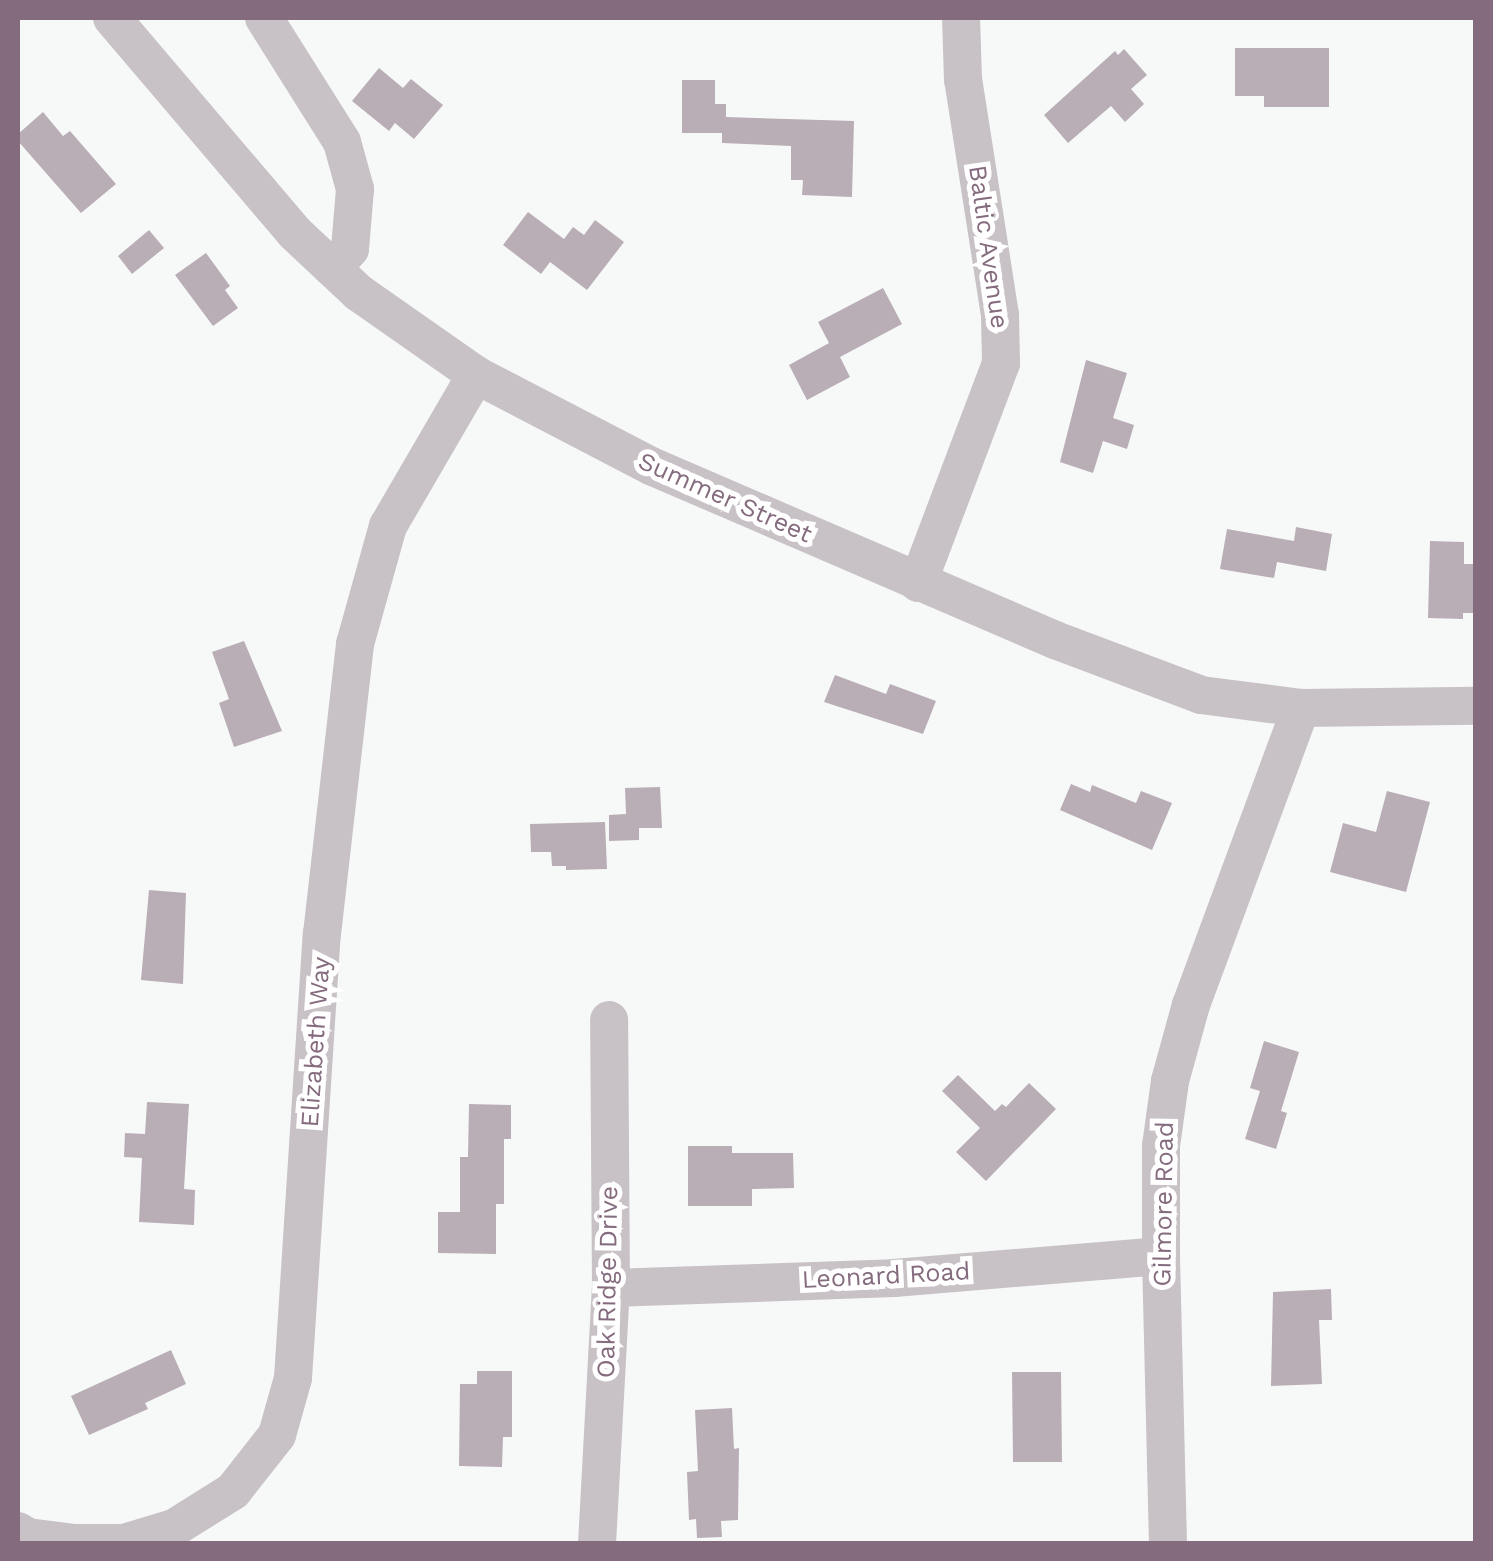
<!DOCTYPE html>
<html>
<head>
<meta charset="utf-8">
<style>
	body { margin:0 }
	#map { position:relative; width:1493px; height:1561px; overflow:hidden; background:#f7f9f8; font-family:"Work Sans",sans-serif }
	div>[style] { position:absolute }
	[style*='--x'] { left:calc(var(--x)*1px); top:calc(var(--y)*1px); width:calc(var(--w)*1px); rotate:calc(var(--a)*1deg) }
	.building>* { inset:0; background:#b9adb6 }
	.minor>* { height:38px; margin:-19px; padding:0 19px; transform-origin:19px; border-radius:19px; background:#c8c1c6 }
	span { translate:-50% -50%; white-space:nowrap; text-align:center; line-height:1.15; -webkit-text-stroke:10px #fff; paint-order:stroke }
	.street-label { font-size:25px; color:#856b7e }
	.frame { position:absolute; inset:0; border:20px solid #856b7e; pointer-events:none }
</style>
</head>
<body>
<div id="map">
	<div class="building">
		<div style="clip-path:polygon(1235px 48px,1329px 48px,1329px 107px,1264px 107px,1264px 96px,1235px 96px)"></div>
		<div style="clip-path:polygon(1124px 49px,1147px 75px,1131px 89px,1144px 104px,1125px 122px,1111px 106px,1068px 143px,1044px 115px,1115px 51px,1118px 55px)"></div>
		<div style="clip-path:polygon(379px 68px,403px 88px,411px 79px,443px 105px,414px 139px,395px 123px,389px 131px,352px 101px)"></div>
		<div style="clip-path:polygon(682px 80px,715px 80px,715px 104px,726px 104px,726px 117px,854px 121px,852px 197px,802px 195px,803px 180px,791px 180px,791px 146px,722px 143px,722px 133px,682px 133px)"></div>
		<div style="clip-path:polygon(43px 112px,63px 136px,70px 131px,116px 184px,81px 213px,18px 141px,18px 134px)"></div>
		<div style="clip-path:polygon(528px 212px,564px 239px,573px 227px,584px 235px,595px 220px,624px 242px,587px 290px,550px 262px,541px 274px,503px 245px)"></div>
		<div style="clip-path:polygon(149px 230px,164px 248px,132px 274px,118px 256px)"></div>
		<div style="clip-path:polygon(206px 253px,230px 286px,225px 290px,238px 308px,213px 326px,175px 275px)"></div>
		<div style="clip-path:polygon(883px 288px,902px 324px,840px 357px,850px 377px,807px 400px,789px 365px,829px 343px,818px 322px)"></div>
		<div style="clip-path:polygon(1086px 360px,1127px 373px,1113px 418px,1134px 425px,1127px 449px,1103px 441px,1093px 473px,1060px 462px)"></div>
		<div style="clip-path:polygon(1296px 527px,1332px 534px,1326px 571px,1277px 562px,1274px 578px,1220px 569px,1227px 529px,1294px 541px)"></div>
		<div style="clip-path:polygon(1430px 541px,1464px 542px,1464px 564px,1476px 564px,1476px 613px,1463px 613px,1463px 619px,1428px 618px)"></div>
		<div style="clip-path:polygon(244px 641px,282px 731px,234px 747px,219px 703px,229px 699px,212px 652px)"></div>
		<div style="clip-path:polygon(835px 675px,886px 694px,890px 684px,936px 701px,923px 734px,824px 702px)"></div>
		<div style="clip-path:polygon(1071px 784px,1090px 792px,1092px 785px,1136px 803px,1141px 791px,1172px 803px,1152px 850px,1060px 810px)"></div>
		<div style="clip-path:polygon(660px 787px,662px 828px,639px 828px,639px 840px,609px 841px,609px 815px,626px 814px,625px 788px)"></div>
		<div style="clip-path:polygon(1387px 791px,1430px 802px,1406px 892px,1330px 872px,1343px 823px,1376px 832px)"></div>
		<div style="clip-path:polygon(605px 822px,607px 869px,566px 870px,566px 866px,552px 866px,551px 852px,531px 852px,530px 824px)"></div>
		<div style="clip-path:polygon(149px 890px,186px 893px,183px 984px,141px 980px)"></div>
		<div style="clip-path:polygon(1264px 1041px,1299px 1052px,1281px 1111px,1287px 1113px,1276px 1149px,1245px 1139px,1260px 1091px,1250px 1088px)"></div>
		<div style="clip-path:polygon(958px 1075px,995px 1111px,1002px 1104px,1006px 1107px,1029px 1083px,1056px 1109px,986px 1181px,956px 1152px,980px 1128px,942px 1091px)"></div>
		<div style="clip-path:polygon(147px 1102px,189px 1104px,184px 1189px,195px 1190px,194px 1225px,139px 1222px,142px 1158px,124px 1157px,125px 1133px,145px 1134px)"></div>
		<div style="clip-path:polygon(469px 1104px,511px 1105px,511px 1139px,504px 1139px,504px 1204px,496px 1204px,496px 1254px,438px 1253px,438px 1212px,460px 1212px,460px 1157px,468px 1157px)"></div>
		<div style="clip-path:polygon(688px 1146px,732px 1146px,732px 1153px,793px 1153px,794px 1188px,752px 1189px,752px 1206px,688px 1206px)"></div>
		<div style="clip-path:polygon(1331px 1289px,1332px 1320px,1319px 1320px,1322px 1384px,1271px 1386px,1273px 1292px)"></div>
		<div style="clip-path:polygon(171px 1350px,186px 1384px,145px 1403px,148px 1409px,89px 1435px,71px 1396px)"></div>
		<div style="clip-path:polygon(477px 1371px,512px 1371px,512px 1437px,503px 1437px,502px 1467px,459px 1466px,460px 1384px,477px 1384px)"></div>
		<div style="clip-path:polygon(1012px 1372px,1061px 1372px,1062px 1462px,1013px 1462px)"></div>
		<div style="clip-path:polygon(732px 1408px,734px 1449px,739px 1448px,738px 1520px,721px 1521px,722px 1537px,697px 1538px,696px 1519px,689px 1520px,687px 1472px,698px 1471px,695px 1410px)"></div>
	</div>
	<div class="minor">
		<div style="--x:112;--y:18;--w:282;--a:49.6"></div>
		<div style="--x:295;--y:233;--w:88;--a:43.2"></div>
		<div style="--x:359;--y:293;--w:143;--a:35"></div>
		<div style="--x:476;--y:375;--w:197;--a:27.5"></div>
		<div style="--x:651;--y:466;--w:440;--a:23.3"></div>
		<div style="--x:1055;--y:640;--w:156;--a:20.6"></div>
		<div style="--x:1201;--y:695;--w:101;--a:7.4"></div>
		<div style="--x:1301;--y:708;--w:175;--a:-0.7"></div>
		<div style="--x:264;--y:18;--w:146;--a:57.8"></div>
		<div style="--x:342;--y:142;--w:49;--a:74.5"></div>
		<div style="--x:355;--y:189;--w:60;--a:94.8"></div>
		<div style="--x:350;--y:249;--w:26;--a:133"></div>
		<div style="--x:918;--y:583;--w:235;--a:-69.3"></div>
		<div style="--x:1001;--y:363;--w:48;--a:-91.2"></div>
		<div style="--x:1000;--y:315;--w:238;--a:-98.9"></div>
		<div style="--x:963;--y:80;--w:62;--a:-91.8"></div>
		<div style="--x:611;--y:1288;--w:283;--a:-2"></div>
		<div style="--x:894;--y:1278;--w:268;--a:-4.7"></div>
		<div style="--x:18;--y:1531;--w:12;--a:31"></div>
		<div style="--x:28;--y:1537;--w:47;--a:7.3"></div>
		<div style="--x:75;--y:1543;--w:49;--a:0"></div>
		<div style="--x:124;--y:1543;--w:52;--a:-16.7"></div>
		<div style="--x:174;--y:1528;--w:70;--a:-32.1"></div>
		<div style="--x:233;--y:1491;--w:71;--a:-51.8"></div>
		<div style="--x:277;--y:1435;--w:59;--a:-74.3"></div>
		<div style="--x:293;--y:1378;--w:445;--a:-86.3"></div>
		<div style="--x:322;--y:934;--w:292;--a:-83.5"></div>
		<div style="--x:355;--y:644;--w:123;--a:-74.4"></div>
		<div style="--x:388;--y:526;--w:175;--a:-59.8"></div>
		<div style="--x:597;--y:1544;--w:256;--a:-86.9"></div>
		<div style="--x:611;--y:1288;--w:268;--a:-90.4"></div>
		<div style="--x:1168;--y:1544;--w:288;--a:-91.4"></div>
		<div style="--x:1161;--y:1256;--w:110;--a:-90"></div>
		<div style="--x:1161;--y:1146;--w:66;--a:-82.1"></div>
		<div style="--x:1170;--y:1081;--w:79;--a:-74.6"></div>
		<div style="--x:1191;--y:1005;--w:317;--a:-69.7"></div>
	</div>
	<div class="street-label">
		<span style="left:988px;top:247px;rotate:82deg">Baltic Avenue</span>
		<span style="left:725px;top:498px;rotate:24deg">Summer Street</span>
		<span style="left:316px;top:1042px;rotate:-86deg">Elizabeth Way</span>
		<span style="left:1164px;top:1204px;rotate:-89deg">Gilmore Road</span>
		<span style="left:886px;top:1276px;rotate:-3deg">Leonard Road</span>
		<span style="left:608px;top:1282px;rotate:-89deg">Oak Ridge Drive</span>
	</div>
	<div class="frame"></div>
</div>
</body>
</html>
